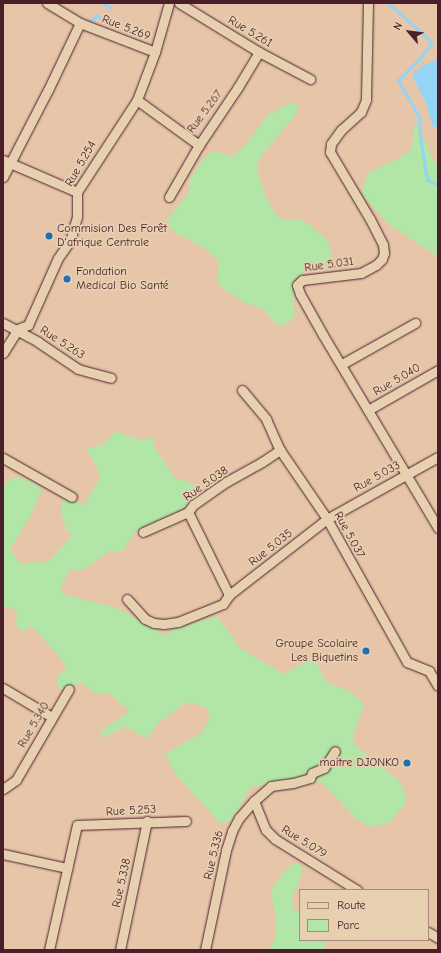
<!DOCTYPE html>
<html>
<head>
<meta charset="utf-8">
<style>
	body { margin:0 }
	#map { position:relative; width:441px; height:953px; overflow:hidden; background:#e6c5a9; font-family:"Comic Neue",sans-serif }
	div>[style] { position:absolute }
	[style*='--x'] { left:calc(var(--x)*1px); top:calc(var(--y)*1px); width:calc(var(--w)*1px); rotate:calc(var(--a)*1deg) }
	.green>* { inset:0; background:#b1e6a7 }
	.water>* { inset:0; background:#94d4f5 }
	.stream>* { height:3px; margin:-1.5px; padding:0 1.5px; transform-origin:1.5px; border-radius:1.5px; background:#94d4f5 }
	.roads { filter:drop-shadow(0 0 1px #4a1f2b) drop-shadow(0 0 1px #4a1f2b) }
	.street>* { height:9px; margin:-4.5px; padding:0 4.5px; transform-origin:4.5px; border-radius:4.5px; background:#e7d0b0 }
	.dots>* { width:11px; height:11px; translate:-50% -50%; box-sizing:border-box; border:2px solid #e7d0b0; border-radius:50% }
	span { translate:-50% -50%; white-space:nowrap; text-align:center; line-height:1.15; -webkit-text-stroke:3.5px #e7d0b0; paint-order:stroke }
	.street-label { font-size:12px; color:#4a1f2b }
	.poi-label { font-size:12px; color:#4a1f2b }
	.left { translate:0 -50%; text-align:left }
	.right { translate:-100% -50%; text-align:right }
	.frame { position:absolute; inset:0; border:4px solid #4a1f2b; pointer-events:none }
	.legend { position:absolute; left:299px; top:889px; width:130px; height:52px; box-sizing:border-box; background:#e7d0b0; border:1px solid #a8897b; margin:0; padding:5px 7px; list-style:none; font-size:12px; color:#4a1f2b }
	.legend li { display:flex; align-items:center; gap:8px; height:20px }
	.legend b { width:20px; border:1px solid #a8897b }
	.north { position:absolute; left:389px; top:12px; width:40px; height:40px; -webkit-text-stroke:3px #e7d0b0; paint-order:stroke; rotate:298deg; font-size:11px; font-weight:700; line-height:16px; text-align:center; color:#4a1f2b }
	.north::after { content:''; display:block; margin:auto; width:14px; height:18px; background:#4a1f2b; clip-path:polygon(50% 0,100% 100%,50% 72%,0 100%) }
</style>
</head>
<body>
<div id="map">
	<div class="green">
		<div style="clip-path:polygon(289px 103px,298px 105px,297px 113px,263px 154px,258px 161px,257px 170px,266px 197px,275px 213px,282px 219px,301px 220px,309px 224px,329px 242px,332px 259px,327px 266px,309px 270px,294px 279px,293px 297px,295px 314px,290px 321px,282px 326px,274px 322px,262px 309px,243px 302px,221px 287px,217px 279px,219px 262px,206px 249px,176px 233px,170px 228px,167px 220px,189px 192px,189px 180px,206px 156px,214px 151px,232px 157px,246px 144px,268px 115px)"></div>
		<div style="clip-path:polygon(415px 121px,434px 161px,438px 163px,438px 257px,387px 223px,363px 196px,362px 191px,368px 173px,407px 154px,412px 147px)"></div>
		<div style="clip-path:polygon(116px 431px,137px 439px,155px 438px,153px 445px,175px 478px,197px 485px,197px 488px,188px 506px,135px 531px,123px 551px,110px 551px,83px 570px,70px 570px,61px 585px,63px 594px,117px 608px,168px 637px,166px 632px,217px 616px,241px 649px,284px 674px,315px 656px,325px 681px,351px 692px,364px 704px,353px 736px,355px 745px,396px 778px,402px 786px,405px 795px,405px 804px,388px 824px,370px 827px,355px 818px,321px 781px,300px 787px,279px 782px,251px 787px,233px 819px,221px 824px,176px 775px,165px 754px,201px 733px,210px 718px,206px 707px,187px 702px,158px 723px,147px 739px,125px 726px,104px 738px,101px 731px,130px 711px,109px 694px,95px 693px,82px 683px,60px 690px,56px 679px,67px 666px,35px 629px,29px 626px,23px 633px,16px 625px,17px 611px,9px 607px,3px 608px,3px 565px,5px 564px,3px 561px,3px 486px,9px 480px,17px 477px,28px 480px,40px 487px,41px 491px,31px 515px,10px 549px,20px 563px,48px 562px,72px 536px,72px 532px,67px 532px,61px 514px,62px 501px,64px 497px,69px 497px,84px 505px,98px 481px,100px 476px,97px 467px,86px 449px,104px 444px)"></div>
		<div style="clip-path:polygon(296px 863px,301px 865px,302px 874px,292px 898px,293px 908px,300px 914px,300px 940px,325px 940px,324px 945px,327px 950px,269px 950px,276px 935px,276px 921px,271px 890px,287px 868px)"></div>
	</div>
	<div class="water">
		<div style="clip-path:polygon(438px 59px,438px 135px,436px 127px,433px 127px,426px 103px,412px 75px,422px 66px)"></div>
	</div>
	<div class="stream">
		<div style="--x:103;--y:3;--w:9;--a:36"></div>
		<div style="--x:388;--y:3;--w:59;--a:41.6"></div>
		<div style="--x:432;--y:42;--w:19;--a:126"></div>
		<div style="--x:421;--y:57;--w:33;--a:135"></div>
		<div style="--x:398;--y:80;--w:43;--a:60.4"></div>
		<div style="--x:419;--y:117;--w:19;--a:87"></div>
		<div style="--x:420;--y:136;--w:38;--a:81"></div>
		<div style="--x:426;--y:174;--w:6;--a:72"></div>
		<div style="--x:428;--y:180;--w:11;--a:27"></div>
		<div style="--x:89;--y:20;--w:5;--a:0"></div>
		<div style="--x:94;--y:20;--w:5;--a:-68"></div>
		<div style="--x:96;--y:15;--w:9;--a:27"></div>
	</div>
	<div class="roads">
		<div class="street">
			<div style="--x:47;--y:3;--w:39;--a:31"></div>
			<div style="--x:80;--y:23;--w:80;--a:21.1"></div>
			<div style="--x:179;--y:3;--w:94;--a:31.5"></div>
			<div style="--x:259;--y:52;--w:58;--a:27.9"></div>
			<div style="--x:368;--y:3;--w:97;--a:91.2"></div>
			<div style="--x:366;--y:100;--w:13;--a:113"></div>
			<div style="--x:361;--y:112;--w:27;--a:138"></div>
			<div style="--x:341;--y:130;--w:17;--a:126"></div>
			<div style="--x:331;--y:144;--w:8;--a:97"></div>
			<div style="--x:330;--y:152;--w:78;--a:59.2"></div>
			<div style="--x:370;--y:219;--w:29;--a:63"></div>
			<div style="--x:383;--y:245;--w:8;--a:83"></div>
			<div style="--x:384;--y:253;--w:6;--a:108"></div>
			<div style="--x:382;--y:259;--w:8;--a:135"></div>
			<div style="--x:376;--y:265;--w:17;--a:152"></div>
			<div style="--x:361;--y:273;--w:59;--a:173.2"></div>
			<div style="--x:302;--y:280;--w:7;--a:135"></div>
			<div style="--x:297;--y:285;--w:9;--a:72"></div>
			<div style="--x:300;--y:294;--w:47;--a:60.7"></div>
			<div style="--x:323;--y:335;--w:225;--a:59.2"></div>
			<div style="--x:137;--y:100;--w:77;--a:36"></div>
			<div style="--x:199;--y:145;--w:70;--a:-56.1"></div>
			<div style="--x:238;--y:87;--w:41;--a:-59"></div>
			<div style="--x:3;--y:160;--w:81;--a:23.4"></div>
			<div style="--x:3;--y:177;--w:98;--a:-62.7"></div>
			<div style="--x:48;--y:90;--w:74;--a:-64.5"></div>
			<div style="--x:169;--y:197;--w:60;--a:-60"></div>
			<div style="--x:3;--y:323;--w:40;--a:28"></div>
			<div style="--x:38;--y:342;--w:48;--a:34"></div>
			<div style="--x:78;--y:369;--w:34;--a:15"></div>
			<div style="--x:3;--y:353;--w:28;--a:-58"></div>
			<div style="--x:18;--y:329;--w:11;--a:-22"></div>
			<div style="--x:28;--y:325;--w:73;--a:-65.9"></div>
			<div style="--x:58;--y:258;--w:21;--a:-55"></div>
			<div style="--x:70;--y:241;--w:25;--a:-74"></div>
			<div style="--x:77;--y:217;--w:25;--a:-90"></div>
			<div style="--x:77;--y:192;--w:110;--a:-56.9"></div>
			<div style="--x:137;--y:100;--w:51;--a:-69.4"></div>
			<div style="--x:155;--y:52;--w:51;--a:-74.1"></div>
			<div style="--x:342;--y:364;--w:84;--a:-29.3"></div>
			<div style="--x:242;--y:390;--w:38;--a:50"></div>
			<div style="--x:266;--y:419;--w:34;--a:66"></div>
			<div style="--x:280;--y:450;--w:83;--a:55.7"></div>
			<div style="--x:327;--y:519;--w:164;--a:60.8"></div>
			<div style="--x:407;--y:662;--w:24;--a:22"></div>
			<div style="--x:429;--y:671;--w:17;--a:59"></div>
			<div style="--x:368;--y:410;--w:81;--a:-29.7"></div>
			<div style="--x:3;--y:458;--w:79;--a:29.5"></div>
			<div style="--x:188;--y:512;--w:93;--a:63.7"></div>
			<div style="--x:229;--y:595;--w:124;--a:-37.8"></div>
			<div style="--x:327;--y:519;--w:127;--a:-29.2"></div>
			<div style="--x:143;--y:532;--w:49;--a:-24"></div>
			<div style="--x:188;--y:512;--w:9;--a:-54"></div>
			<div style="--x:193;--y:505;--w:40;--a:-34.9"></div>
			<div style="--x:226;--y:482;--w:41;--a:-29.1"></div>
			<div style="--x:262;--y:462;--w:22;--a:-34"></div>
			<div style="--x:127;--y:599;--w:27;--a:48"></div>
			<div style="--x:145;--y:619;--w:10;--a:24"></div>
			<div style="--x:154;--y:623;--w:10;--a:6"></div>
			<div style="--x:164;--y:624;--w:14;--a:-8"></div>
			<div style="--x:178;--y:622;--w:48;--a:-21.8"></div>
			<div style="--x:223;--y:604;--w:11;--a:-56"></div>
			<div style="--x:3;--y:688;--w:57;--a:30.6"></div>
			<div style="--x:3;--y:789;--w:16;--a:-35"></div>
			<div style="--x:16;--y:780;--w:105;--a:-59.8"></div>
			<div style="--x:254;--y:801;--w:31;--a:68"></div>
			<div style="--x:266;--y:830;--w:13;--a:45"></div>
			<div style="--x:275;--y:839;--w:97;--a:31.9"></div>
			<div style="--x:3;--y:854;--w:66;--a:12.3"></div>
			<div style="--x:428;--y:932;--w:12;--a:31"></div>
			<div style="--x:49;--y:950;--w:128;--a:-77.4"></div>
			<div style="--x:77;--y:825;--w:109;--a:-2.1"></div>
			<div style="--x:120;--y:950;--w:132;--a:-78.2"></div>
			<div style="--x:205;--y:950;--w:102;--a:-78.1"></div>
			<div style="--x:226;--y:850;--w:20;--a:-72"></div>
			<div style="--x:232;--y:831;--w:15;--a:-62"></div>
			<div style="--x:239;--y:818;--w:23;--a:-49"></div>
			<div style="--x:254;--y:801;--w:23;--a:-41"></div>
			<div style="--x:271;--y:786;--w:22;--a:-8"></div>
			<div style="--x:293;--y:783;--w:18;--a:-16"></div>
			<div style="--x:310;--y:778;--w:5;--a:-68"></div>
			<div style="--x:312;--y:773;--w:13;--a:-23"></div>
			<div style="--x:324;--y:768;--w:20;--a:-57"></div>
		</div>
	</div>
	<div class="dots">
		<div style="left:49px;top:236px;background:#1f6fb2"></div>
		<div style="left:67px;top:279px;background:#1f6fb2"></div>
		<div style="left:366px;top:651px;background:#1f6fb2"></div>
		<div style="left:407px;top:763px;background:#1f6fb2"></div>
	</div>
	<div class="street-label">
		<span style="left:126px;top:28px;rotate:21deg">Rue 5.269</span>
		<span style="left:250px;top:32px;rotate:31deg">Rue 5.261</span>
		<span style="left:205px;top:112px;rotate:-53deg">Rue 5.267</span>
		<span style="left:81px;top:164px;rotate:-60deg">Rue 5.254</span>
		<span style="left:329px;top:265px;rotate:-8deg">Rue 5.031</span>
		<span style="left:62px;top:343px;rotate:33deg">Rue 5.263</span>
		<span style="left:397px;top:380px;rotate:-30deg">Rue 5.040</span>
		<span style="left:377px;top:477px;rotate:-29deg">Rue 5.033</span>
		<span style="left:206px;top:484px;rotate:-35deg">Rue 5.038</span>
		<span style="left:349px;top:535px;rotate:61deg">Rue 5.037</span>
		<span style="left:271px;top:548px;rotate:-38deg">Rue 5.035</span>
		<span style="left:34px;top:725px;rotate:-60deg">Rue 5.340</span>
		<span style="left:131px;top:811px;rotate:-3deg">Rue 5.253</span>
		<span style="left:304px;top:842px;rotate:32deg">Rue 5.079</span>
		<span style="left:214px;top:855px;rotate:-76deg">Rue 5.336</span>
		<span style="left:122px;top:883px;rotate:-78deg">Rue 5.338</span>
	</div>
	<div class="poi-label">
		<span class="left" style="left:57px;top:236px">Commision Des Forêt<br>D'afrique Centrale</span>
		<span class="left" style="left:76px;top:279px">Fondation<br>Medical Bio Santé</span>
		<span class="right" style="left:358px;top:651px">Groupe Scolaire<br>Les Biquetins</span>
		<span class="right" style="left:399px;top:763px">maitre DJONKO</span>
	</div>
	<div class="frame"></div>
	<ul class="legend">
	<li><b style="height:5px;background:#e7d0b0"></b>Route</li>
	<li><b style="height:11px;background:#b1e6a7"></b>Parc</li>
	</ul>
	<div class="north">N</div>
</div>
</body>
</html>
